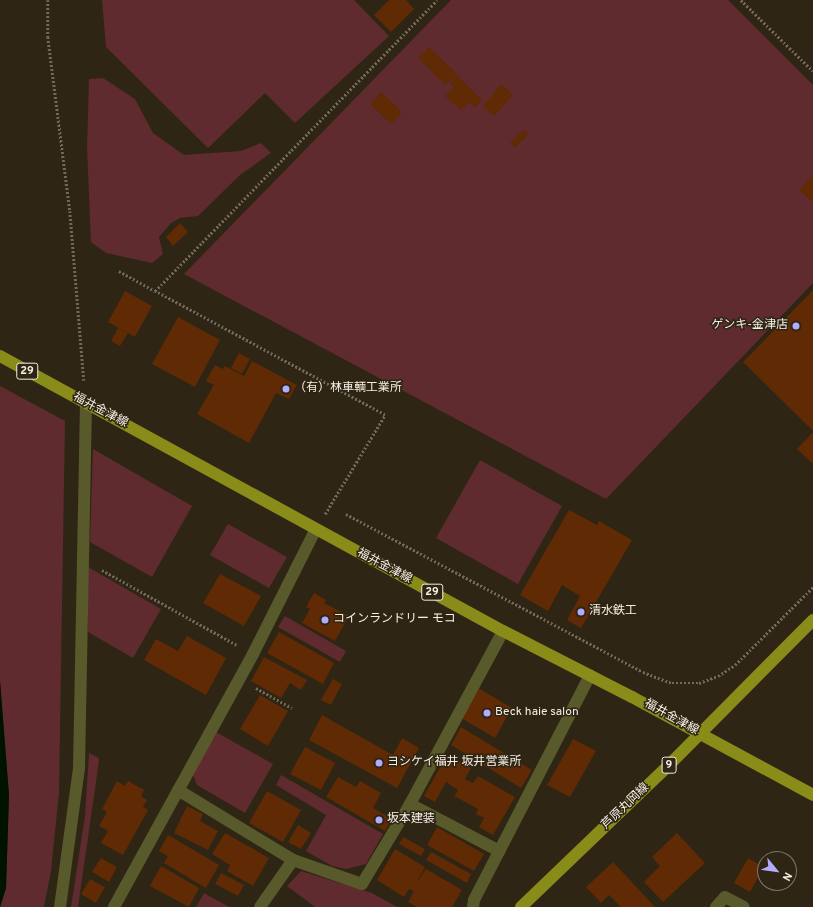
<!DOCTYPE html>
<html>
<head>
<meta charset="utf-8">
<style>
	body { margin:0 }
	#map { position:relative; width:813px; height:907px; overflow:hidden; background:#2f2514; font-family:Overpass,"Noto Sans JP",sans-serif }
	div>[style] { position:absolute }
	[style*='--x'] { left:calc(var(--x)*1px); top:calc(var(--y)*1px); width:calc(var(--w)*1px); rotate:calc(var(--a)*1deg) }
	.green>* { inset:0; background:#5f2b2e }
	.water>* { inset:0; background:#001200 }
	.building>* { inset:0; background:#5f2a04 }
	.path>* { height:2.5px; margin-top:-1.25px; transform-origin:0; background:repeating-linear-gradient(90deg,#71695a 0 2px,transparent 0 4px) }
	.street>* { height:12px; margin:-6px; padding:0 6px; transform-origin:6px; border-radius:6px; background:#585a2b }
	.primary>* { height:12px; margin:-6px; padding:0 6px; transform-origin:6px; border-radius:6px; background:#8a8c19 }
	.dots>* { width:11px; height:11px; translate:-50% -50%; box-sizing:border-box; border:2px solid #2f2514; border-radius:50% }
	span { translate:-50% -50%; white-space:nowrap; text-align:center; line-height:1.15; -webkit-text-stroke:3px #2f2514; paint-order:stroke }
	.shield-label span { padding:1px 3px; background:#2f2514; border:1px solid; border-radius:3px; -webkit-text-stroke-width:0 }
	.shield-label { font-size:11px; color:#f5efe4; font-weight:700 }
	.poi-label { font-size:12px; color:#f5efe4 }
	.right { translate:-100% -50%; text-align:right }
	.left { translate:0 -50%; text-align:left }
	.street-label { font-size:12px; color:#f5efe4 }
	.north { position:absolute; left:757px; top:851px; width:40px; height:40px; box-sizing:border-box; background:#2f2514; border:1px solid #7e7667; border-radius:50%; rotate:119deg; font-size:11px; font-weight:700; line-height:16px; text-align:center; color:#f5efe4 }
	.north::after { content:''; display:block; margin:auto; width:14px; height:18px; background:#b1adfa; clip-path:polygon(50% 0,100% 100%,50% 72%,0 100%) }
</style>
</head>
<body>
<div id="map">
	<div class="green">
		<div style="clip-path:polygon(102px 0,354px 0,389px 36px,295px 123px,265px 93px,208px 148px,106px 47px)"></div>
		<div style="clip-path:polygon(451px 0,728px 0,813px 85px,813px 283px,606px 499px,184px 274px)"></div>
		<div style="clip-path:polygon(103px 78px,135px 99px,153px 133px,184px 155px,241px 151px,261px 143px,271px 153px,240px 175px,198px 216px,180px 218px,171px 223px,159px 237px,163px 254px,152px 263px,106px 253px,91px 242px,87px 148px,89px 79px)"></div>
		<div style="clip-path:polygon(0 386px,65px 421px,59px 793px,51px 871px,44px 907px,0 907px,6px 888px,9px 795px,0 681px)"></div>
		<div style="clip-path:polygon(93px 449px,192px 506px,152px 577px,90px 542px)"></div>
		<div style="clip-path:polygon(480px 460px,562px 506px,518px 584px,436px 538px)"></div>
		<div style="clip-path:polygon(228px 524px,287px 557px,269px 588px,210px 555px)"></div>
		<div style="clip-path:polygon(88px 567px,161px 609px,133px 658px,88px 632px)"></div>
		<div style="clip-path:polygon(285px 616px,346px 651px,340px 662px,278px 627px)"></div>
		<div style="clip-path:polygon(216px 732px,273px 764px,245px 813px,197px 785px,193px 775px)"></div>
		<div style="clip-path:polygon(89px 753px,99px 758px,98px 768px,78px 907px,71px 907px,85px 816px)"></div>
		<div style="clip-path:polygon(281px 775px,383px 834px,366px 864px,346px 869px,332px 866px,306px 851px,326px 815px,276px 785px)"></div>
		<div style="clip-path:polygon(301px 871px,372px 893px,397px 907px,315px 907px,287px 886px)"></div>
		<div style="clip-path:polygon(204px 893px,229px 907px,196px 907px)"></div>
	</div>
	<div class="water">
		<div style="clip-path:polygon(0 681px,9px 795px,6px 888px,0 907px)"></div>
	</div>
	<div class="building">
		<div style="clip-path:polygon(389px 0,406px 0,414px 9px,391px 32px,374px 15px)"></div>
		<div style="clip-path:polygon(429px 47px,457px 74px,445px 85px,418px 58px)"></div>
		<div style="clip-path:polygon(457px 75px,482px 100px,475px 108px,469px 102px,461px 110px,445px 96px,454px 87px,450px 83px)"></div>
		<div style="clip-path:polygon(501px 84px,513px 95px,494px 116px,483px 106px)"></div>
		<div style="clip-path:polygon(381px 92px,402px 112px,391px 124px,370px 104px)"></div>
		<div style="clip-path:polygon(524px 129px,529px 134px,515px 148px,510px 143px)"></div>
		<div style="clip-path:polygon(813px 175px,813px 202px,799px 190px)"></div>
		<div style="clip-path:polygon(180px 223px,188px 232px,173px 246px,166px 237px)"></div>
		<div style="clip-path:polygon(813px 290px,813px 431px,743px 362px)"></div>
		<div style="clip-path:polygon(125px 291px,152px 306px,135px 337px,108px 322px)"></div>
		<div style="clip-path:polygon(178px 317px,220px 340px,195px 387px,152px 364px)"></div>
		<div style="clip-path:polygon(118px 328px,128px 333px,120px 346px,111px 341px)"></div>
		<div style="clip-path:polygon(239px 353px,250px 359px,242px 374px,231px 368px)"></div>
		<div style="clip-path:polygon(252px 361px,297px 385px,289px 399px,276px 393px,249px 443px,197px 414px,214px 385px,206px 381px,215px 365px,223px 369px,225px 366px,244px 376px)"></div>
		<div style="clip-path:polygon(813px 432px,813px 464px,797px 449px)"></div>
		<div style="clip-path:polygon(569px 510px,597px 525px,599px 521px,632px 540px,581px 628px,567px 620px,580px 596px,562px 585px,548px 611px,520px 595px)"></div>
		<div style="clip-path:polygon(220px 574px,261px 596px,244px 626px,203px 603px)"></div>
		<div style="clip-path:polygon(314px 593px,326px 600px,324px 603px,349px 616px,335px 641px,302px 623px,310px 609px,306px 607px)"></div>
		<div style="clip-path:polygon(279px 632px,334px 663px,323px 684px,267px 653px)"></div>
		<div style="clip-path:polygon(187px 636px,226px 658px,206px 695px,144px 660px,156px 639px,178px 651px)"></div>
		<div style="clip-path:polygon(264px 657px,307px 680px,301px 690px,290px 683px,281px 698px,251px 681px)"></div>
		<div style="clip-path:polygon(333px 679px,342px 684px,331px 705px,321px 700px)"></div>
		<div style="clip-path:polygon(478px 688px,512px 708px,495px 738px,461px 718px)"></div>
		<div style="clip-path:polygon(260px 695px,288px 711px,268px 746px,240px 729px)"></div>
		<div style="clip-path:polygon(322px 715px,393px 755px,402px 738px,419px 748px,397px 788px,309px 740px)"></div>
		<div style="clip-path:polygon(461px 727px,532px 770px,521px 788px,451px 745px)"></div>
		<div style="clip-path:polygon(573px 739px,596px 751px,570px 797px,547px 785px)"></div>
		<div style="clip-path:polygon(305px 747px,335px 763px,321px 790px,290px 774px)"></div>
		<div style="clip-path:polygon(447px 755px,471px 768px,465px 779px,473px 783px,478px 776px,515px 797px,493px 835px,479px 827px,484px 818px,476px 814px,478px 809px,454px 796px,458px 790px,446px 782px,435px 802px,424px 796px)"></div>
		<div style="clip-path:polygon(338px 777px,356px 787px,360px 781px,381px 793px,373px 808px,392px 819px,385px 831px,326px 797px)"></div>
		<div style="clip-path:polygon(117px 781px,125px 786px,128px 781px,144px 790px,141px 796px,147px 800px,143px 807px,148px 810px,123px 855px,101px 843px,108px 831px,99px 826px,107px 812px,102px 809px)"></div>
		<div style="clip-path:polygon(267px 791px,301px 810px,283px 842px,249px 823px)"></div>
		<div style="clip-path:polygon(187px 806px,203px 814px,200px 821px,218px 831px,208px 850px,174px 833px)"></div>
		<div style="clip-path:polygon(298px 825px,311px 833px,301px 849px,288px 842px)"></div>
		<div style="clip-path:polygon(437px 827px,484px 854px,474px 871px,427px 845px)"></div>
		<div style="clip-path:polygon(225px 833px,269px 858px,253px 886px,227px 871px,230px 865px,212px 854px)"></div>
		<div style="clip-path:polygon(677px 833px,705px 863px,663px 902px,644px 882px,660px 866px,652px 857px)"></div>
		<div style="clip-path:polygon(168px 835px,219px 865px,206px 888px,164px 863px,168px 856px,159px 851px)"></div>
		<div style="clip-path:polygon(403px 837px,425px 849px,421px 856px,399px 844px)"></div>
		<div style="clip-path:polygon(395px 849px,425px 867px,416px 883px,426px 869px,462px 890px,452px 907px,417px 907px,408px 902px,414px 891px,409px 889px,404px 897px,377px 880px)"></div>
		<div style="clip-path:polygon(431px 852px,471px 874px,467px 883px,426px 860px)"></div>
		<div style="clip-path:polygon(101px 858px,117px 867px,109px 882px,92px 872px)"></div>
		<div style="clip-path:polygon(748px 858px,764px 867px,750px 892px,734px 883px)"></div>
		<div style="clip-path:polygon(613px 862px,628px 878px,655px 907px,621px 907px,609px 895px,601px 903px,586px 887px)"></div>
		<div style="clip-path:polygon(161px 866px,199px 888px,189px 907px,150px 886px)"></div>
		<div style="clip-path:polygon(221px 873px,244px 885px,238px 896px,215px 884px)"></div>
		<div style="clip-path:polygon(90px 879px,105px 887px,96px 903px,81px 894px)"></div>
	</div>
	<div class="path">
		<div style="--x:48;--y:0;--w:37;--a:90"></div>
		<div style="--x:48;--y:37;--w:175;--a:82.8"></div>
		<div style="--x:70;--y:211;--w:170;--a:85.3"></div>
		<div style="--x:741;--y:0;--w:101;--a:44.6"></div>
		<div style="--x:119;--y:271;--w:41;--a:29.1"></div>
		<div style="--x:325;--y:514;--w:116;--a:-58.8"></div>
		<div style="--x:385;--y:415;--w:261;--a:-151.7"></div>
		<div style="--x:155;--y:291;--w:405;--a:-45.9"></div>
		<div style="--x:346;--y:514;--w:336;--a:28"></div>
		<div style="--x:643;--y:672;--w:31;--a:21"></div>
		<div style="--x:672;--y:683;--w:27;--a:0"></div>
		<div style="--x:699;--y:683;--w:20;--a:-20"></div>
		<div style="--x:718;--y:676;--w:20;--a:-33"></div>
		<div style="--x:735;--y:665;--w:110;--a:-45"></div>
		<div style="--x:102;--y:570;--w:154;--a:29.1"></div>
		<div style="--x:256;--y:688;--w:41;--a:29.1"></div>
	</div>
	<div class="street">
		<div style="--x:178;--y:790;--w:135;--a:31.3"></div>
		<div style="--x:293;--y:860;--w:57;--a:125.1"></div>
		<div style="--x:410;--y:804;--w:101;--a:27.8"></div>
		<div style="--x:293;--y:860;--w:73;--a:19.2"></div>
		<div style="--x:362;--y:884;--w:93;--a:-59"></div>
		<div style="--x:410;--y:804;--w:196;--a:-61.7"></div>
		<div style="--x:60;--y:907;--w:140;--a:-82.2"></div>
		<div style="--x:79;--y:768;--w:365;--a:-88.9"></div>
		<div style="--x:114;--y:907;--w:289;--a:-61.2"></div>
		<div style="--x:253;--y:654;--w:140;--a:-63.3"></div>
		<div style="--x:473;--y:907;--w:7;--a:-82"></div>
		<div style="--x:474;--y:900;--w:253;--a:-62.7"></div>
		<div style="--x:716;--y:907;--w:13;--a:-48"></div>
		<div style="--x:725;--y:897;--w:21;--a:28"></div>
	</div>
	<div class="primary">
		<div style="--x:0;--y:356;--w:573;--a:28.67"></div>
		<div style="--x:503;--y:631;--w:145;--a:27.1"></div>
		<div style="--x:632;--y:697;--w:206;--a:28.4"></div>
		<div style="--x:521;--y:907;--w:202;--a:-43.8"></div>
		<div style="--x:667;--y:767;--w:207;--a:-45.2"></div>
	</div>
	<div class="dots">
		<div style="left:796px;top:326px;background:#b1adfa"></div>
		<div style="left:286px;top:389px;background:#b1adfa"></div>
		<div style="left:581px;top:612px;background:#b1adfa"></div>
		<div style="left:325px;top:620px;background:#b1adfa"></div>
		<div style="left:487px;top:713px;background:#b1adfa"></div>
		<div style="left:379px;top:763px;background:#b1adfa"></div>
		<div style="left:379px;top:820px;background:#b1adfa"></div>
	</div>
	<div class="shield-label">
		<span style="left:27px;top:371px">29</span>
		<span style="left:432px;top:592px">29</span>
		<span style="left:669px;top:765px">9</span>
	</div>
	<div class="poi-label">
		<span class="right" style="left:788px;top:326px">ゲンキ-金津店</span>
		<span class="left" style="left:294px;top:389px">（有）林車輌工業所</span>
		<span class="left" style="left:589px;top:612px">清水鉄工</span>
		<span class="left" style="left:333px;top:620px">コインランドリー モコ</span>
		<span class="left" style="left:495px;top:713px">Beck haie salon</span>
		<span class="left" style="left:387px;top:763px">ヨシケイ福井 坂井営業所</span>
		<span class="left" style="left:387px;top:820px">坂本建装</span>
	</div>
	<div class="street-label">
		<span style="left:100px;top:411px;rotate:28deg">福井金津線</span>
		<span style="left:384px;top:567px;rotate:28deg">福井金津線</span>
		<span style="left:671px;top:718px;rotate:29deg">福井金津線</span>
		<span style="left:626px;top:807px;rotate:-44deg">芦原丸岡線</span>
	</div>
	<div class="north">N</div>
</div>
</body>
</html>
